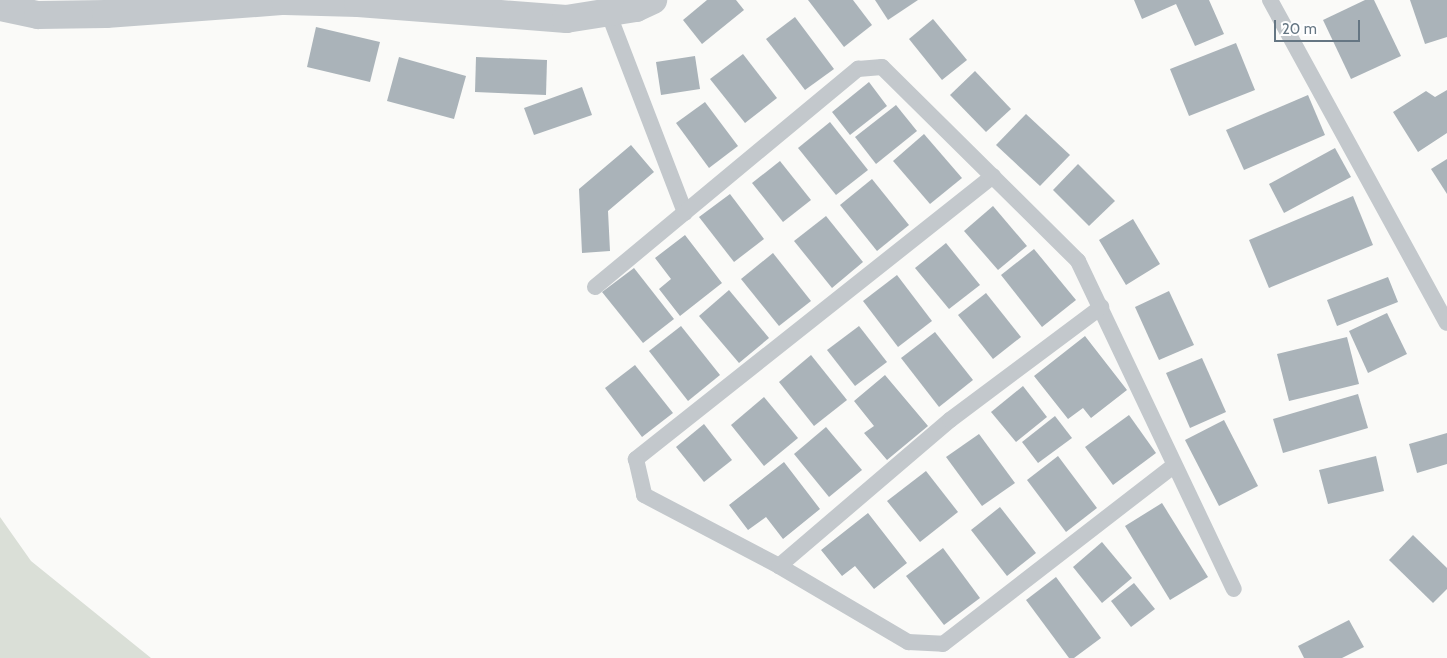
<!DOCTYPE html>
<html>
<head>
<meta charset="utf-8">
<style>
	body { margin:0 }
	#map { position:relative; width:1447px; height:658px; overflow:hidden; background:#fafaf8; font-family:Cabin,sans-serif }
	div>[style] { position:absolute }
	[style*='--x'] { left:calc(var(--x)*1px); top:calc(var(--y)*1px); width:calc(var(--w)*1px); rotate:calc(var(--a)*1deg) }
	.green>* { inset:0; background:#dadfd7 }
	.building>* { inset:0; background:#aab3b9 }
	.service>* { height:16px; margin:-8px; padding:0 8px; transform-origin:8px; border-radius:8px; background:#c3c8cc }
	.minor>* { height:28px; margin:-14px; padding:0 14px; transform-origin:14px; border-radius:14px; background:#c3c8cc }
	span { translate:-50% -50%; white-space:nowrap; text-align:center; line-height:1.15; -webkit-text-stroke:5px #fff; paint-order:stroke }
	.scale { position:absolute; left:1274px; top:20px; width:86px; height:22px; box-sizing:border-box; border:2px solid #657683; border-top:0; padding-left:6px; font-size:15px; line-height:18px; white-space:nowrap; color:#657683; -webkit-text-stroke:4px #fff; paint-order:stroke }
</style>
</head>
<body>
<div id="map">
	<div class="green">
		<div style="clip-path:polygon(0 517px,31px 561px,151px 658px,0 658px)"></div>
	</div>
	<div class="building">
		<div style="clip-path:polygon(707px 0,736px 0,744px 10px,702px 44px,683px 20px)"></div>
		<div style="clip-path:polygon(808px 0,853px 0,872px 25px,844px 47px)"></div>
		<div style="clip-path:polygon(875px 0,918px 0,888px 20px)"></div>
		<div style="clip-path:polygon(1134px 0,1209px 0,1224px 34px,1195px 46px,1176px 4px,1142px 19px)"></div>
		<div style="clip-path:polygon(1365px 0,1374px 0,1401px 56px,1351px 79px,1323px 20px)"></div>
		<div style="clip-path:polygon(1410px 0,1447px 0,1447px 37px,1425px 44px)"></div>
		<div style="clip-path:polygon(795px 17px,834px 69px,805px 90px,766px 39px)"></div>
		<div style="clip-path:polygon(933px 19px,967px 60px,942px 80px,909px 39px)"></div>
		<div style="clip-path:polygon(316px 27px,380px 42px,370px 82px,307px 67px)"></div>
		<div style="clip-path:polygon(1236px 43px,1255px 90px,1189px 116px,1170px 69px)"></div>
		<div style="clip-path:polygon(743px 54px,777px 98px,745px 123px,710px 79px)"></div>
		<div style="clip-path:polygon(695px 56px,700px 89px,661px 95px,656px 62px)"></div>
		<div style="clip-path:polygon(399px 57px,466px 76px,454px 119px,387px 101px)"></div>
		<div style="clip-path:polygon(476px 57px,547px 60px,546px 95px,475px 92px)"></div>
		<div style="clip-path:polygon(975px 71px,1011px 109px,986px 132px,950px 95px)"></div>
		<div style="clip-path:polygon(869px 82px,887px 106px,850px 135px,832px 112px)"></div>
		<div style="clip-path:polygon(582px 87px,592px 115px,534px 135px,524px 108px)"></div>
		<div style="clip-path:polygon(1447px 90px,1447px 133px,1418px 152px,1393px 112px,1426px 91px,1435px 97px)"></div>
		<div style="clip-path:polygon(1308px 95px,1325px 135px,1244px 170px,1226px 130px)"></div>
		<div style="clip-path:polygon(705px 102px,738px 146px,709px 168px,676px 123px)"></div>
		<div style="clip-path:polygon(896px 105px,917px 131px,876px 164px,855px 137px)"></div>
		<div style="clip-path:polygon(1026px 114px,1070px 155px,1040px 186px,996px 145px)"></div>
		<div style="clip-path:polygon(830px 122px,868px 170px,836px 195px,798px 148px)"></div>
		<div style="clip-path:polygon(924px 134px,962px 178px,930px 204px,893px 161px)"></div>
		<div style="clip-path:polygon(631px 145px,654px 172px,608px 211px,610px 251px,582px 253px,579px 189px)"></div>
		<div style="clip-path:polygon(1335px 148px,1351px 177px,1284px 213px,1269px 184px)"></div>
		<div style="clip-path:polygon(1447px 159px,1447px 194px,1431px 169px)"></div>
		<div style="clip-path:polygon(780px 161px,811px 200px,783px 222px,752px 183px)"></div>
		<div style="clip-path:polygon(1078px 164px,1115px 201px,1089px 226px,1053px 190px)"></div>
		<div style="clip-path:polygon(872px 179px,909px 225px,877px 251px,840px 205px)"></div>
		<div style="clip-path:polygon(730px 194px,764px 239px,734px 262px,699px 217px)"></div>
		<div style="clip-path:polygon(1353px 196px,1373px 245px,1269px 288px,1249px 240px)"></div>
		<div style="clip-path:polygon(993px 206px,1027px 246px,998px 270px,964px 231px)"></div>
		<div style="clip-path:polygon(826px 216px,863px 262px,832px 288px,794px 241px)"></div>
		<div style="clip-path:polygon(1133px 219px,1160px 264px,1126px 285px,1099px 240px)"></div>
		<div style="clip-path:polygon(685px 235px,722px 283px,680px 316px,659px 289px,671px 279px,655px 258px)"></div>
		<div style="clip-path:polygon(946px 243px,980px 285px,949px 309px,915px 268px)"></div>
		<div style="clip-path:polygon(1034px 249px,1076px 300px,1042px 327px,1001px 275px)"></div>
		<div style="clip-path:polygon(773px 253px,811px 301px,779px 326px,741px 279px)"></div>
		<div style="clip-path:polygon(634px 268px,674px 319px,643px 343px,602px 292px)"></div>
		<div style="clip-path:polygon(897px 275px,932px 321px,898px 347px,863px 301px)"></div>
		<div style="clip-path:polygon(1388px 277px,1398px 302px,1337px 326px,1327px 300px)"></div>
		<div style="clip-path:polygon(729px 290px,769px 338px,739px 363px,699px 316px)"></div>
		<div style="clip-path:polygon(1169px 291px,1194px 345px,1159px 360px,1135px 307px)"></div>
		<div style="clip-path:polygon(986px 293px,1021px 337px,993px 359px,958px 315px)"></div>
		<div style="clip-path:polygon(1387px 313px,1407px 354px,1368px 373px,1349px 331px)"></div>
		<div style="clip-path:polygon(681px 326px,720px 375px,688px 401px,649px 351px)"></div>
		<div style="clip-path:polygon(859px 326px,887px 362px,855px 386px,827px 350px)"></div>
		<div style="clip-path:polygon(935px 332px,973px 380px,939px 407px,901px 358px)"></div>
		<div style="clip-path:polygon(1085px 336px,1127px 390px,1091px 418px,1083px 408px,1068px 419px,1034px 376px)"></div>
		<div style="clip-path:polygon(1347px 337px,1359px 384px,1289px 401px,1277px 354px)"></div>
		<div style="clip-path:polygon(811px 355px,847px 400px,814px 426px,779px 382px)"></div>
		<div style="clip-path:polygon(1202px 358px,1226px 412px,1190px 428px,1166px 373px)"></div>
		<div style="clip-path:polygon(635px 365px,673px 413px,642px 437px,605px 388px)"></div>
		<div style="clip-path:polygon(885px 375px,928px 426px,887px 460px,864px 433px,874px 426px,854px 401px)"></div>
		<div style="clip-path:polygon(1023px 386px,1047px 417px,1016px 442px,991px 412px)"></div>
		<div style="clip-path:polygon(1358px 394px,1368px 428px,1283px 453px,1273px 419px)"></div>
		<div style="clip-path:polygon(764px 397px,798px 438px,764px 466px,731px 425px)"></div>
		<div style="clip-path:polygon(1129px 415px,1156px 453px,1113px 485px,1085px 447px)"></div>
		<div style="clip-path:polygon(1055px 416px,1072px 438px,1038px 463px,1022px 442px)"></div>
		<div style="clip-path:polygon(1224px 420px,1258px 486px,1219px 506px,1185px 440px)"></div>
		<div style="clip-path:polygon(704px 424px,732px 460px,704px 482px,676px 447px)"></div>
		<div style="clip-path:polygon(826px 427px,862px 470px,829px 497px,794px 454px)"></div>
		<div style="clip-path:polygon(1447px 433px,1447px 464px,1417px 473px,1409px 444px)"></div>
		<div style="clip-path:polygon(979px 434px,1015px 483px,982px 506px,946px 457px)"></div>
		<div style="clip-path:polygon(1058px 456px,1097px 508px,1066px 532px,1027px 480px)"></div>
		<div style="clip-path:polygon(1376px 456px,1384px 491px,1328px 504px,1319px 470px)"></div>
		<div style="clip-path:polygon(784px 462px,820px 509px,783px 539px,766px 517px,748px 530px,729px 505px)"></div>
		<div style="clip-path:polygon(926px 471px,958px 512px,920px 542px,887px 501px)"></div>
		<div style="clip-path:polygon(1162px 503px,1208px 577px,1170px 600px,1125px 526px)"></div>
		<div style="clip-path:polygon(1000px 507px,1036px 553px,1007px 576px,971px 530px)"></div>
		<div style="clip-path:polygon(868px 513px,907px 563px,874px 589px,855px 566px,842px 576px,821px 550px)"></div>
		<div style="clip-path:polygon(1413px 535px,1447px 568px,1447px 589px,1433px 603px,1389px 560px)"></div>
		<div style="clip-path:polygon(1102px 542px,1132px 578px,1102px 603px,1073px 567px)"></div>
		<div style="clip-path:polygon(943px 548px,980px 598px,944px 625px,906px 576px)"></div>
		<div style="clip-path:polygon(1056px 577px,1101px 638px,1074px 658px,1069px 658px,1026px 600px)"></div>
		<div style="clip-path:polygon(1134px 583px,1155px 609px,1131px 627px,1111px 601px)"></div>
		<div style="clip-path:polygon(1349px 620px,1364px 647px,1342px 658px,1304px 658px,1298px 646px)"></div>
	</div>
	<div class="service">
		<div style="--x:1270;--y:0;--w:368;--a:61.3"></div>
		<div style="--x:608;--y:12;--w:215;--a:69"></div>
		<div style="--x:993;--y:176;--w:456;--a:141.6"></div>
		<div style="--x:636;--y:459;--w:37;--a:77"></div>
		<div style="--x:644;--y:495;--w:153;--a:27.7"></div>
		<div style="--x:779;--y:566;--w:150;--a:30.5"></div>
		<div style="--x:908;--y:642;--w:35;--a:3"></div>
		<div style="--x:943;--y:644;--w:291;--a:-37.7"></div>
		<div style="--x:595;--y:287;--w:342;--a:-39.7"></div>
		<div style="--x:858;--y:69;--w:24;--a:-5"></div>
		<div style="--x:882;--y:67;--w:276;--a:44.7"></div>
		<div style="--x:1078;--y:261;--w:363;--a:64.6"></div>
		<div style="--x:779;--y:566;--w:225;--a:-40.5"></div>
		<div style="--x:950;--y:420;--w:189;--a:-36.8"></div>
	</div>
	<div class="minor">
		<div style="--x:0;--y:7;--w:39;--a:12"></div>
		<div style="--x:38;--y:15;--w:68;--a:-0.8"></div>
		<div style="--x:106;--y:14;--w:179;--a:-4.2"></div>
		<div style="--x:285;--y:1;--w:73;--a:1.6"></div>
		<div style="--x:358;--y:3;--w:209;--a:4.4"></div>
		<div style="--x:566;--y:19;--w:71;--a:-8.9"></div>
		<div style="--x:636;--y:8;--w:19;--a:-25"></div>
	</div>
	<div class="scale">20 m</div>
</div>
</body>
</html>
